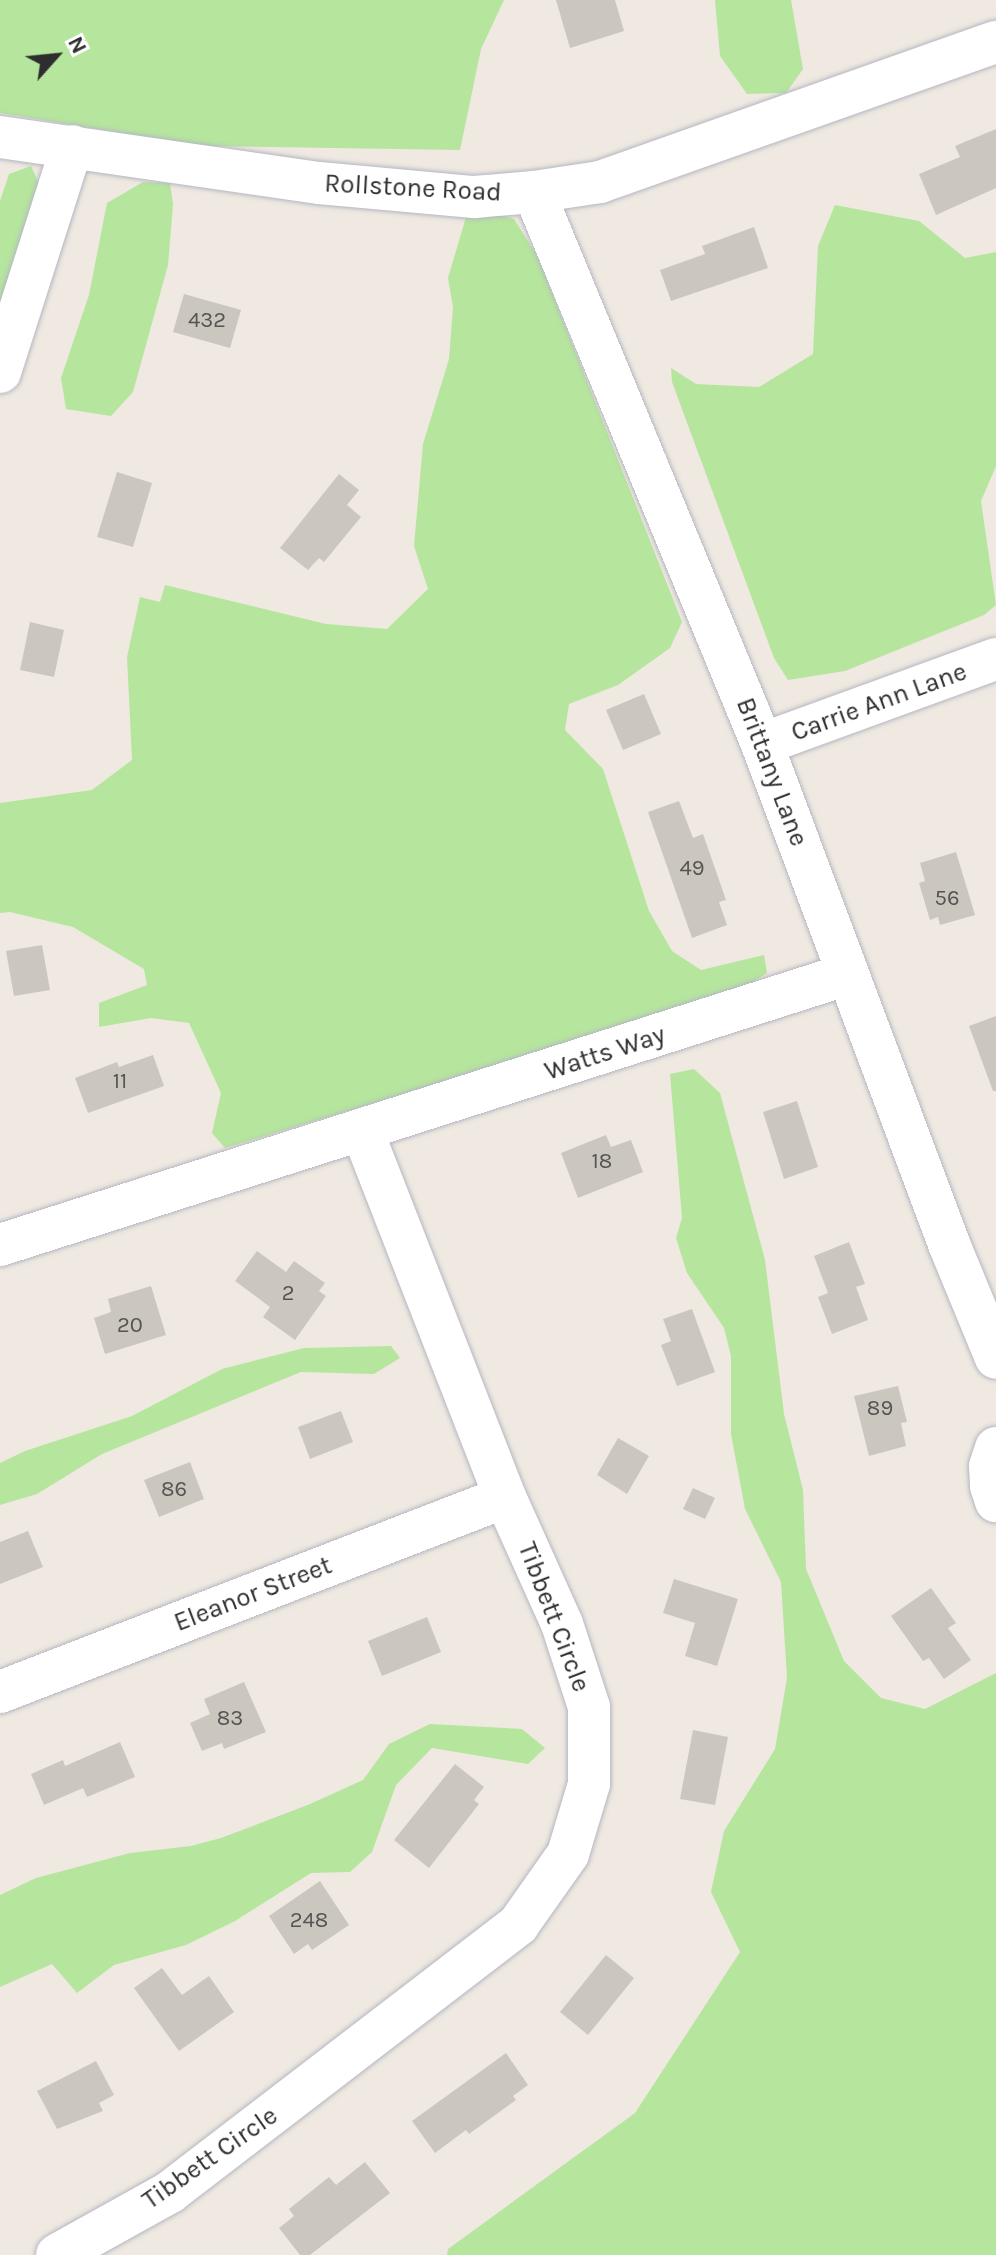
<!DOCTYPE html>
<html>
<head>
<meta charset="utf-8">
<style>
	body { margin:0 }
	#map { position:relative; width:996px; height:2255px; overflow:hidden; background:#efe9e1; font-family:Karla,sans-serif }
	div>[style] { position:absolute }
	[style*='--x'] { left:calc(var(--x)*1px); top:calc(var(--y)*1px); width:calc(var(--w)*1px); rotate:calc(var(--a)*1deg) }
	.green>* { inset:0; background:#b6e59e }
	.building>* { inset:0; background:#cbc7bf }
	.roads { filter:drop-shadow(0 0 2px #b4b7c1) drop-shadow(0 0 2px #b4b7c1) }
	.minor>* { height:42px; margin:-21px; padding:0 21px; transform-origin:21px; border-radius:21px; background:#fff }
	span { translate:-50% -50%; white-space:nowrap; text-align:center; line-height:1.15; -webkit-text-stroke:6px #fff; paint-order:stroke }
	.number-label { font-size:22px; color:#555452 }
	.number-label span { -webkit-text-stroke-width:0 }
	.street-label { font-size:26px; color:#2e2e2e }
	.north { position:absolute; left:16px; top:16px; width:80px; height:80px; -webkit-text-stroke:6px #fff; paint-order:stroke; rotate:63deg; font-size:22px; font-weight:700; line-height:32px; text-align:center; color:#2e2e2e }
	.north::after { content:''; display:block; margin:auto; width:28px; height:36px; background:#2e2e2e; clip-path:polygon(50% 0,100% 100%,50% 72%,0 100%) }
</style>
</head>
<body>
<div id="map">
	<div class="green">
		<div style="clip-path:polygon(0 0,504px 0,481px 49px,460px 150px,200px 146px,0 113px)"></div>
		<div style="clip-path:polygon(715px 0,791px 0,803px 69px,786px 93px,747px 94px,720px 56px)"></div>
		<div style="clip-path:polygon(31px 166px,41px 188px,0 306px,0 201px,9px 174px)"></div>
		<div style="clip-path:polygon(143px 182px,170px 183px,173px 204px,168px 265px,133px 392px,111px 416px,66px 409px,61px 378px,89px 295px,107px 203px)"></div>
		<div style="clip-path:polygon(835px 205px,919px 221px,965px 258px,996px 252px,996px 466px,981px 501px,996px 605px,984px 615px,845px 671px,788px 680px,774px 658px,672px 382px,671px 368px,696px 384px,759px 387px,813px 354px,818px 246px)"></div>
		<div style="clip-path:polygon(487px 211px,514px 219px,538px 257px,682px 622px,670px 648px,618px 685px,569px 704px,565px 730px,603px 769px,649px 911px,672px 951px,701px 970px,764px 955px,767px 973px,735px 994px,225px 1148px,212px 1133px,221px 1093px,189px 1023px,151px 1018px,99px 1027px,99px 1003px,147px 985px,144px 969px,73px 927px,10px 912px,0 913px,0 803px,92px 790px,132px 760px,127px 657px,140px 597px,160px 602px,165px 585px,326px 624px,387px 629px,428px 589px,414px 546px,423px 444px,449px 359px,453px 307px,448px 278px,466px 217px)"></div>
		<div style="clip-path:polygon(694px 1069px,720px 1093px,765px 1260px,784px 1414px,803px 1490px,806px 1569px,844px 1661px,881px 1698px,925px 1709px,996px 1673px,996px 2255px,447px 2255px,448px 2249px,635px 2113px,740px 1952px,711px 1892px,724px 1831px,775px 1749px,787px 1678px,781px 1582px,745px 1509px,731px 1434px,731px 1356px,724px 1328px,687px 1273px,676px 1238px,682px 1218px,670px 1074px)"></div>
		<div style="clip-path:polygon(391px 1346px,400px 1358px,374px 1374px,301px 1372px,102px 1454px,37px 1494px,0 1505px,0 1463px,25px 1451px,132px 1416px,222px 1369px,304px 1348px)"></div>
		<div style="clip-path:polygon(430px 1724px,522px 1729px,545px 1748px,528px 1764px,432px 1748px,396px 1785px,372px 1852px,350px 1872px,311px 1873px,235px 1921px,186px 1945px,114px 1965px,77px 1993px,52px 1964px,0 1987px,0 1895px,36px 1878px,130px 1853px,191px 1846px,221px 1838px,310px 1804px,363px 1780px,389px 1744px)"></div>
	</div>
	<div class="building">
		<div style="clip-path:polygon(556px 0,615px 0,624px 31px,570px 48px)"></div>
		<div style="clip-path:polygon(996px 129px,996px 188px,936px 215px,919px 174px,960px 157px,955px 146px)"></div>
		<div style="clip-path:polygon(754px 227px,768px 268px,671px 301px,660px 270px,705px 254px,702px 246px)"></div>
		<div style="clip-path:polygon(184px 294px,241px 310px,230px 348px,173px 332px)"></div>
		<div style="clip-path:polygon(117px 472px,152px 483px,133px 547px,97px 537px)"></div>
		<div style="clip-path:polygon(339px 474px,359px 490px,347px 505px,361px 517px,324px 562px,319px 558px,308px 570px,280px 548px)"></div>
		<div style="clip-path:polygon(30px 622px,64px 630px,54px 677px,20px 670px)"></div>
		<div style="clip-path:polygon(644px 694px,661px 734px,623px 750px,606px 710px)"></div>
		<div style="clip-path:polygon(679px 801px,693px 838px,703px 834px,726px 900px,719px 902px,727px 925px,692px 938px,648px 812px)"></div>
		<div style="clip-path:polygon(956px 852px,975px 915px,940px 925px,938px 917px,930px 920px,919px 883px,925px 881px,920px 863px)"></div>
		<div style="clip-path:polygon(42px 945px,50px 990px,14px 996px,6px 951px)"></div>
		<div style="clip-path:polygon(996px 1016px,996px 1091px,993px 1091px,969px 1026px)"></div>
		<div style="clip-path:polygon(153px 1055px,164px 1086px,88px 1113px,75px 1078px,117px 1062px,119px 1067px)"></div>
		<div style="clip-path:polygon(797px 1101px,818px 1167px,784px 1179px,763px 1112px)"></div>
		<div style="clip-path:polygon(606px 1135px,611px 1147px,631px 1140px,643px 1172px,578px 1198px,561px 1153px)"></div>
		<div style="clip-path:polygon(849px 1242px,865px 1284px,856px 1287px,868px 1320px,832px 1334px,818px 1297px,828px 1293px,814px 1256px)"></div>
		<div style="clip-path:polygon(257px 1251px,286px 1272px,294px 1261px,325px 1283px,319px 1291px,326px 1296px,295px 1340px,263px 1317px,270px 1307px,235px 1281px)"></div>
		<div style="clip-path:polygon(151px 1286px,166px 1335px,105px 1354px,94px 1318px,111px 1312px,108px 1299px)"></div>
		<div style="clip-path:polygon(692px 1309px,715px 1372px,677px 1386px,661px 1345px,671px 1341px,663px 1319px)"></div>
		<div style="clip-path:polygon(898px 1386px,907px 1422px,901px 1423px,906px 1446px,869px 1456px,854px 1396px)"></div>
		<div style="clip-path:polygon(341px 1411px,353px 1442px,310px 1459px,298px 1427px)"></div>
		<div style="clip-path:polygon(618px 1438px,649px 1456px,627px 1494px,597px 1475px)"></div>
		<div style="clip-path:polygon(190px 1462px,204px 1499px,159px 1517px,144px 1480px)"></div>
		<div style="clip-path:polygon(693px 1488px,715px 1498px,705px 1519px,683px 1509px)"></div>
		<div style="clip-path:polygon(28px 1531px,43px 1567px,0 1584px,0 1542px)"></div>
		<div style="clip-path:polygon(674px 1579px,738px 1599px,717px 1666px,685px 1656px,695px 1623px,663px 1613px)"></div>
		<div style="clip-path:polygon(931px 1588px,956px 1623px,948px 1628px,971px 1660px,944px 1679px,929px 1658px,923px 1661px,891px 1616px)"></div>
		<div style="clip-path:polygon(427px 1617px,441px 1652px,382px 1676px,368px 1641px)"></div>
		<div style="clip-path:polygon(244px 1682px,266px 1732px,224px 1749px,222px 1743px,202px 1751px,190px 1723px,210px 1714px,204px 1699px)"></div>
		<div style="clip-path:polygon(693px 1730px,728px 1737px,715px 1805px,680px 1799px)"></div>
		<div style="clip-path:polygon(120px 1742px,135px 1777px,87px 1797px,83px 1788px,44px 1805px,31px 1774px,63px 1760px,65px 1766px)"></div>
		<div style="clip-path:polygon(455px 1764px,484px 1787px,474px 1800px,479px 1804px,429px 1868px,394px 1840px)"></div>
		<div style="clip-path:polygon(320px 1881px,349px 1925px,312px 1950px,308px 1944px,294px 1954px,269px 1916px)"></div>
		<div style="clip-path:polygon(606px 1955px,634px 1978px,588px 2035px,560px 2012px)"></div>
		<div style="clip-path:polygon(162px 1968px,182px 1995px,209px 1976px,234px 2012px,179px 2051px,134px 1988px)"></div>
		<div style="clip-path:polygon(506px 2053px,528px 2085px,513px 2096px,516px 2100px,469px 2134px,466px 2130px,435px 2153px,412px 2121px)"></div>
		<div style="clip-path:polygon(96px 2061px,114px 2095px,99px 2103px,103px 2111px,57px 2129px,37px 2091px)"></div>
		<div style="clip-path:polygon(365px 2162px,390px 2193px,310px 2255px,300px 2255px,279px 2228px,294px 2216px,289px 2209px,329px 2177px,336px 2185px)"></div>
	</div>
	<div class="roads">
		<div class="minor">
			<div style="--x:0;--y:137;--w:322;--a:8.2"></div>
			<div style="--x:319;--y:183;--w:156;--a:5.2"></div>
			<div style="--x:474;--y:197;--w:60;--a:-4.8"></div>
			<div style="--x:534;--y:192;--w:67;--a:-8.6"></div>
			<div style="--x:600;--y:182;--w:420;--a:-19.5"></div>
			<div style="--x:534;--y:192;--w:597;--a:67.56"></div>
			<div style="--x:762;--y:744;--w:534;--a:69.49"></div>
			<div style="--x:949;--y:1244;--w:123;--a:67.6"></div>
			<div style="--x:0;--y:372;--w:237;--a:-72.3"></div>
			<div style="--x:762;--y:744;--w:249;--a:-20"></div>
			<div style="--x:0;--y:1245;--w:890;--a:-17.72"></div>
			<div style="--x:996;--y:1448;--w:19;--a:108"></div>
			<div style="--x:990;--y:1466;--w:20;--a:87"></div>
			<div style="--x:991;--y:1486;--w:16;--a:72"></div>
			<div style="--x:0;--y:1692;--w:541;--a:-21.11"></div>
			<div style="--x:57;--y:2255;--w:129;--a:-29.1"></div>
			<div style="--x:170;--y:2192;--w:439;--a:-37.5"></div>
			<div style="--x:518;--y:1925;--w:87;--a:-54.8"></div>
			<div style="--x:568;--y:1854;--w:73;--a:-73.3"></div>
			<div style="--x:589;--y:1784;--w:77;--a:-90"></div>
			<div style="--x:589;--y:1707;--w:87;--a:-108"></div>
			<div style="--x:562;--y:1624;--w:139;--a:-114.2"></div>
			<div style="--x:505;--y:1497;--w:393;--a:-111.3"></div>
		</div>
	</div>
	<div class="number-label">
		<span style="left:207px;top:321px">432</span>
		<span style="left:692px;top:869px">49</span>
		<span style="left:947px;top:899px">56</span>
		<span style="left:120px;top:1082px">11</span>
		<span style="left:602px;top:1162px">18</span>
		<span style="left:288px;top:1294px">2</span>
		<span style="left:130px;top:1326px">20</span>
		<span style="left:880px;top:1409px">89</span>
		<span style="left:174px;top:1490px">86</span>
		<span style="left:230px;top:1719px">83</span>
		<span style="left:309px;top:1921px">248</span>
	</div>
	<div class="street-label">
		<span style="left:413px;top:188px;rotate:3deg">Rollstone Road</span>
		<span style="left:879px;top:702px;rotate:-20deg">Carrie Ann Lane</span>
		<span style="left:772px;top:772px;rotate:69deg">Brittany Lane</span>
		<span style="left:605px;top:1053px;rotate:-18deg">Watts Way</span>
		<span style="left:253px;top:1594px;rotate:-21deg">Eleanor Street</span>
		<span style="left:554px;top:1617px;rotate:69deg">Tibbett Circle</span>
		<span style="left:210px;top:2158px;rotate:-35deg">Tibbett Circle</span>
	</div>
	<div class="north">N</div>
</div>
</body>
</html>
